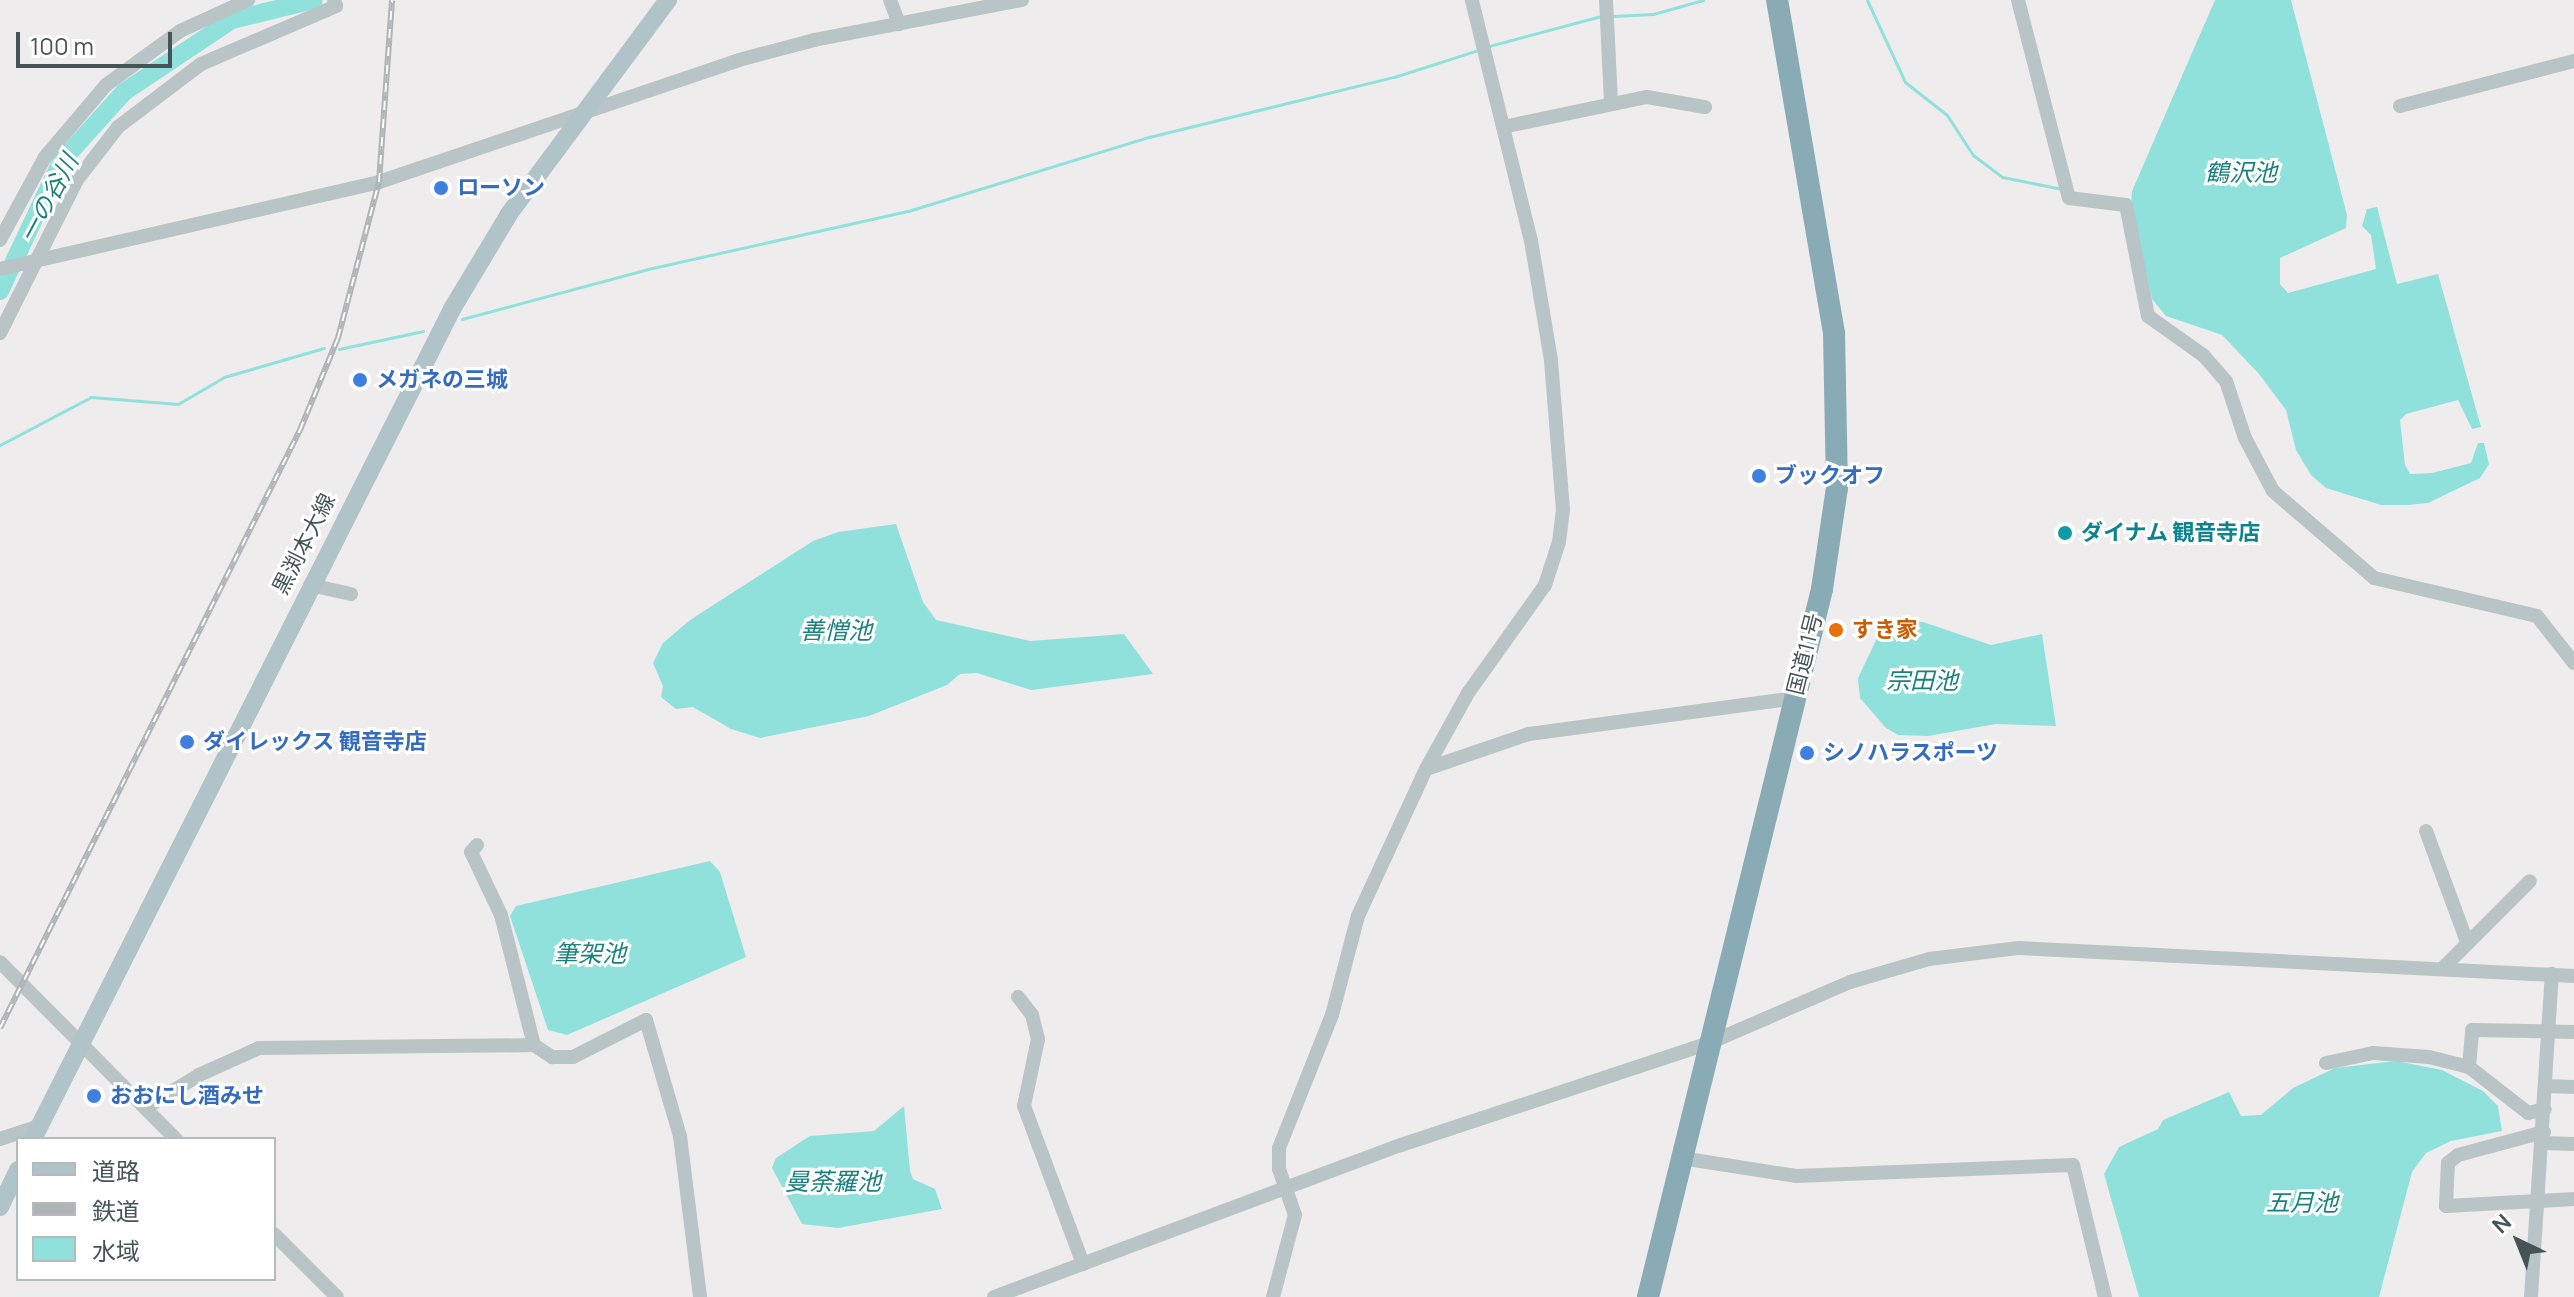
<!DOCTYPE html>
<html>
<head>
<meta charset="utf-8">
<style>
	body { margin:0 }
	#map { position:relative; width:2574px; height:1297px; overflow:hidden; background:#efeced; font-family:Manrope,"Noto Sans JP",sans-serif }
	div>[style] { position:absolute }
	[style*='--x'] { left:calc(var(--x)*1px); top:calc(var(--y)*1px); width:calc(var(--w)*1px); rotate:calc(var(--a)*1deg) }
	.water>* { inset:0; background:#90e1dc }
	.stream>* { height:3px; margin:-1.5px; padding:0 1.5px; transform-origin:1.5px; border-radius:1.5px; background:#90e1dc }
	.river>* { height:18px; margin:-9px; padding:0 9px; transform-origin:9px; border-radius:9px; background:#90e1dc }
	.minor>* { height:14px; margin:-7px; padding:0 7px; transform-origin:7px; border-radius:7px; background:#b9c4c7 }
	.major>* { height:18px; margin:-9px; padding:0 9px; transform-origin:9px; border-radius:9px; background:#afc3c8 }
	.highway>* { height:22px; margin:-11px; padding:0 11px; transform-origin:11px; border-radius:11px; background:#89abb6 }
	.rail>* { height:6px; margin-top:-3px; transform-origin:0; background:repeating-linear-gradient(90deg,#fff 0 9px,#afb4b6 0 18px); box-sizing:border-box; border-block:2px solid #afb4b6 }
	.dots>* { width:22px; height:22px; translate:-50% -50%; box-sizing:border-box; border:4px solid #fff; border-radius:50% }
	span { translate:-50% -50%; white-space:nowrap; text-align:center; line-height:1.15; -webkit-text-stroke:6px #fff; paint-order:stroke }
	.shop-label { font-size:22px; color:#366cbe; font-weight:700 }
	.left { translate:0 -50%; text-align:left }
	.culture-label { font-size:22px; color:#0d838f; font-weight:700 }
	.street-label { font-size:22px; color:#475457 }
	.food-label { font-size:22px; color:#c56008; font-weight:700 }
	.water-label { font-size:24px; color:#1a827c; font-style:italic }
	.legend { position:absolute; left:16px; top:1137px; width:260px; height:144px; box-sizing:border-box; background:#fff; border:2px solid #b5bbbc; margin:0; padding:10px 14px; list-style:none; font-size:24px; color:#475457 }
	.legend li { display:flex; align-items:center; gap:16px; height:40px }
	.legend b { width:40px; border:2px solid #b5bbbc }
	.north { position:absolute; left:2478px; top:1201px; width:80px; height:80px; -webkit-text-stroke:6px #fff; paint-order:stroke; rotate:317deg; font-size:22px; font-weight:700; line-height:32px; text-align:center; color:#475457 }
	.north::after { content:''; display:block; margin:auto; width:28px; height:36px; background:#475457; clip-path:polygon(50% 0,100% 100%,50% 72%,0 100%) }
	.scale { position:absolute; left:16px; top:32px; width:156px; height:36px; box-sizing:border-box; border:4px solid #475457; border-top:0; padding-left:10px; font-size:24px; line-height:28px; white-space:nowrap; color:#475457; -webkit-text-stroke:6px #fff; paint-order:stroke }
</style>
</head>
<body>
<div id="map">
	<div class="water">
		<div style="clip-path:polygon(2215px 0,2291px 0,2347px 215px,2346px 228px,2280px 258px,2280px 284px,2288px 293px,2376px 269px,2371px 235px,2362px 226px,2367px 209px,2377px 207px,2397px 284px,2438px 274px,2481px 427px,2472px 429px,2458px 400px,2406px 414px,2400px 420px,2405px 465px,2410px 474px,2432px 473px,2471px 463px,2478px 443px,2484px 443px,2489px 464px,2480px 478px,2428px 503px,2408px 505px,2381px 505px,2326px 488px,2311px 475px,2296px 450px,2286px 410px,2259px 374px,2222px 335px,2166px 316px,2152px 299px,2131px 206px,2132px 191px)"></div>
		<div style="clip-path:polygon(896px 524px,923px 602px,936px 620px,1030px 641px,1124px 634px,1153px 674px,1031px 690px,977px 673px,960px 674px,947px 685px,869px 716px,760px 738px,731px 729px,693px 707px,676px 709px,661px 697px,663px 686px,653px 663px,663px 643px,690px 620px,813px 541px,838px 532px)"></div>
		<div style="clip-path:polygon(1901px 621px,1923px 622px,1991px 645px,2042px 634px,2056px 726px,1996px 724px,1928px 736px,1898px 735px,1886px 728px,1860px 698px,1858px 678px,1878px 636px)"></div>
		<div style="clip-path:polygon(710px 861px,720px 872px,746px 957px,567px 1035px,548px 1030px,510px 916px,516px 906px)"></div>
		<div style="clip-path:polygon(2396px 1061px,2442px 1070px,2483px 1091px,2498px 1106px,2502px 1131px,2451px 1141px,2426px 1153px,2412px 1172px,2379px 1297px,2139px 1297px,2104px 1174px,2119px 1147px,2158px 1129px,2163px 1120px,2229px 1092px,2241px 1116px,2261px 1115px,2293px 1088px,2335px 1068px)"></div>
		<div style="clip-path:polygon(904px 1106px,910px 1171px,913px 1179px,935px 1189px,942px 1209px,838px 1228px,802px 1224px,772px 1168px,776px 1158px,810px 1136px,874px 1131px)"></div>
	</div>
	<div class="stream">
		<div style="--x:1867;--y:0;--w:90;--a:65.1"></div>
		<div style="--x:1905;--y:82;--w:53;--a:38.2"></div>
		<div style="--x:1947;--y:115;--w:48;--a:57"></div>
		<div style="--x:1973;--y:155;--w:36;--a:37"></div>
		<div style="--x:2002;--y:177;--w:61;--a:11.3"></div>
		<div style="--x:1613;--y:16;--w:40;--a:-2.9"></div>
		<div style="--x:1653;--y:14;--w:52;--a:-15.6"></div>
		<div style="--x:1489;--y:46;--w:116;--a:-15"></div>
		<div style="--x:462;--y:319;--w:193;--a:-15"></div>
		<div style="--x:648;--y:269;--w:266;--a:-12.6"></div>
		<div style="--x:908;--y:211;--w:252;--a:-17.1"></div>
		<div style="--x:1149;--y:137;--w:252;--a:-13.8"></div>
		<div style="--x:1394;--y:77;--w:88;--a:-17.8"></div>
		<div style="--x:339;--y:349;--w:86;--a:-12.1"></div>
		<div style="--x:0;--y:445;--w:103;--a:-27.8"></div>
		<div style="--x:91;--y:397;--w:87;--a:4.6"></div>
		<div style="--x:178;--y:404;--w:53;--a:-30.4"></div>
		<div style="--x:224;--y:377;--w:104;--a:-16.2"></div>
	</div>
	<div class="river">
		<div style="--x:0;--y:291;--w:143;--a:-64.7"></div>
		<div style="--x:61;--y:162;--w:94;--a:-48"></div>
		<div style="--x:124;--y:92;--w:130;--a:-33.7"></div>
		<div style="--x:232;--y:20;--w:84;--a:-13.7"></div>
	</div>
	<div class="minor">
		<div style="--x:890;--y:0;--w:26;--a:69"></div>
		<div style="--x:1606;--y:0;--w:104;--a:87.2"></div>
		<div style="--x:2018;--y:0;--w:204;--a:75.6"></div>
		<div style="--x:2069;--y:198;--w:57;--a:7"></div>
		<div style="--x:2126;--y:205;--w:113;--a:78.8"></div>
		<div style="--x:2148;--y:316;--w:69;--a:35.5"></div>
		<div style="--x:2204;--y:356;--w:33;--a:49"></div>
		<div style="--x:2226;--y:381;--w:60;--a:71.6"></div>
		<div style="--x:2245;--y:438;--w:60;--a:62.2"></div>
		<div style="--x:2273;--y:491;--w:133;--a:40.7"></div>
		<div style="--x:2374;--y:578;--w:167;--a:13.1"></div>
		<div style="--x:2537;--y:616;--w:60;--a:51.8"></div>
		<div style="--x:2400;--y:106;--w:180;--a:-14.5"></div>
		<div style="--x:1503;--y:127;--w:147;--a:-11.8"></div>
		<div style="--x:1647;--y:97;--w:59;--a:9.8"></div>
		<div style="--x:0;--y:240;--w:94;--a:-61.5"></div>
		<div style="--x:45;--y:157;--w:94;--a:-49.7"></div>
		<div style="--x:106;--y:85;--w:92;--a:-36.1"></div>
		<div style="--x:180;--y:31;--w:75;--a:-24.5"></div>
		<div style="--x:0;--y:269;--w:389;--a:-12.9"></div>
		<div style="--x:379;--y:182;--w:380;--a:-18.7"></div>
		<div style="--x:739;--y:60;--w:78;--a:-14.9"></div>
		<div style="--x:814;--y:40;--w:212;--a:-10.9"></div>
		<div style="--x:0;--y:333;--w:171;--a:-63.3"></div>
		<div style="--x:77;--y:180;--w:67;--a:-52.3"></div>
		<div style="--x:118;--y:127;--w:104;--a:-37.2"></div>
		<div style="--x:201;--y:64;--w:147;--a:-23.2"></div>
		<div style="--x:336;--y:6;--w:6;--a:-108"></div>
		<div style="--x:310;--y:585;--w:42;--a:12.4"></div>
		<div style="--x:1426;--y:769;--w:109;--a:-18.8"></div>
		<div style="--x:1529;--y:734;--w:267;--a:-7.7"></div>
		<div style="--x:2426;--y:831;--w:118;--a:69.7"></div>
		<div style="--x:477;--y:845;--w:9;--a:131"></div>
		<div style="--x:471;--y:852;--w:70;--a:64.5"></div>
		<div style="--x:501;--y:915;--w:134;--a:75.8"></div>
		<div style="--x:0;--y:962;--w:250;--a:45.2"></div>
		<div style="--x:2442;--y:969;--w:124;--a:-45"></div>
		<div style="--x:1018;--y:997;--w:23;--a:52"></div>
		<div style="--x:1032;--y:1015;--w:25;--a:76"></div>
		<div style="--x:1038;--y:1039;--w:68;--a:101.8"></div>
		<div style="--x:1024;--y:1106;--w:169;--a:69.5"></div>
		<div style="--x:2326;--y:1063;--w:48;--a:-12"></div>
		<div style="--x:2373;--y:1053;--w:56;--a:4.1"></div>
		<div style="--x:2429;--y:1057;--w:41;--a:14"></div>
		<div style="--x:2469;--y:1067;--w:75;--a:37.9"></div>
		<div style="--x:2528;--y:1113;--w:17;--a:-13"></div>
		<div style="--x:2469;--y:1067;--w:37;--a:-85"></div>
		<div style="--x:2472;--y:1030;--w:102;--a:1.1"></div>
		<div style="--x:2546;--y:1086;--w:28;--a:2"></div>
		<div style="--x:145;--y:1108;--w:63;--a:-31.4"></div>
		<div style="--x:199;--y:1075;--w:66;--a:-24.2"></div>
		<div style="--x:259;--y:1048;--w:275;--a:-0.6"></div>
		<div style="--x:534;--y:1045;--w:22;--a:34"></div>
		<div style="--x:552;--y:1057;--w:21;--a:0"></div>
		<div style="--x:573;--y:1057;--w:82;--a:-26.9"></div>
		<div style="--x:646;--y:1020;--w:121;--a:73.7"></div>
		<div style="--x:680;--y:1136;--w:162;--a:82.9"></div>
		<div style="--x:2544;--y:1132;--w:89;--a:165"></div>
		<div style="--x:2458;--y:1155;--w:13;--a:141"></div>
		<div style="--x:2448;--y:1163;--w:43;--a:92.7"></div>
		<div style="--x:2446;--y:1206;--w:128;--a:-3.1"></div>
		<div style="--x:0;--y:1139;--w:41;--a:-18.4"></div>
		<div style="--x:2544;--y:1143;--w:30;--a:2"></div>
		<div style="--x:1681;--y:1158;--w:116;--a:8.9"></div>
		<div style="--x:1796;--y:1176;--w:277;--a:-2.3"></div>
		<div style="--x:2073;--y:1165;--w:136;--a:76.4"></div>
		<div style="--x:274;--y:1234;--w:89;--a:45"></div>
		<div style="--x:994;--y:1297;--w:434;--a:-20.5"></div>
		<div style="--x:1401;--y:1145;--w:324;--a:-18.3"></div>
		<div style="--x:1709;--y:1043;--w:154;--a:-23.4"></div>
		<div style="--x:1850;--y:982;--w:82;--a:-16.2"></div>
		<div style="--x:1929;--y:959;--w:91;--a:-7"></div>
		<div style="--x:2019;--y:948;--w:556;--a:2.89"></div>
		<div style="--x:1273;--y:1297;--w:85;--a:-75"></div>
		<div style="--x:1295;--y:1215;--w:49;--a:-109.2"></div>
		<div style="--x:1279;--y:1169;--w:21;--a:-90"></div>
		<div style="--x:1279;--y:1148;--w:143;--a:-68.3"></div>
		<div style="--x:1332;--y:1015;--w:102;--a:-75.3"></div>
		<div style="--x:1358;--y:916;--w:162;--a:-65.2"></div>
		<div style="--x:1426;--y:769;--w:87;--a:-61.1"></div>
		<div style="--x:1468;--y:693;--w:133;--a:-54.5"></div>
		<div style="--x:1545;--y:585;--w:45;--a:-72"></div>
		<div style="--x:1559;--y:542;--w:32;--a:-83"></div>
		<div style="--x:1563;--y:510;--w:150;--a:-94.6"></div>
		<div style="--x:1551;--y:360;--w:121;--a:-99.5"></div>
		<div style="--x:1531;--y:241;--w:248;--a:-103.8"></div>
		<div style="--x:2531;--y:1297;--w:324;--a:-86.3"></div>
	</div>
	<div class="major">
		<div style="--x:33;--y:1139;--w:930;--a:-63.21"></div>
		<div style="--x:452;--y:309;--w:111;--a:-59"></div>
		<div style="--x:509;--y:214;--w:267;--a:-53.4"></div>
		<div style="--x:0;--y:1207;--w:41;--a:-64.1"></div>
	</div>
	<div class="highway">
		<div style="--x:1648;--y:1297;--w:729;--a:-76.19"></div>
		<div style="--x:1822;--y:589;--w:102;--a:-81.6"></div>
		<div style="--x:1837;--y:488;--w:155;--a:-91.1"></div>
		<div style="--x:1834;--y:333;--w:338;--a:-99.7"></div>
	</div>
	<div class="rail">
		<div style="--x:0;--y:1028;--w:669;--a:-63.36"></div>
		<div style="--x:300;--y:430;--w:100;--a:-67.6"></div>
		<div style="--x:338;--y:338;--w:161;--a:-75.3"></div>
		<div style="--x:379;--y:182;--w:182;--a:-85.9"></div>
	</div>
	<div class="dots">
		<div style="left:441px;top:188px;background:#3f7fe0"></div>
		<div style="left:360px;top:380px;background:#3f7fe0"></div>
		<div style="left:1759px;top:476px;background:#3f7fe0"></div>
		<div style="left:2065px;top:533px;background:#0f9aa8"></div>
		<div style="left:1836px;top:630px;background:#e8710a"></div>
		<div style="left:187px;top:742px;background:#3f7fe0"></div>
		<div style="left:1807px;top:753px;background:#3f7fe0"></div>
		<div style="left:94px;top:1096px;background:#3f7fe0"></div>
	</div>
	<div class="shop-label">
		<span class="left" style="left:457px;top:188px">ローソン</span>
		<span class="left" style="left:376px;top:380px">メガネの三城</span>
		<span class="left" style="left:1775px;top:476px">ブックオフ</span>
		<span class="left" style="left:203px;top:742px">ダイレックス 観音寺店</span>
		<span class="left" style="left:1823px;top:753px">シノハラスポーツ</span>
		<span class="left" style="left:110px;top:1096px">おおにし酒みせ</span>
	</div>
	<div class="culture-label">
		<span class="left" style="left:2081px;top:533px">ダイナム 観音寺店</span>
	</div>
	<div class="street-label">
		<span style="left:304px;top:544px;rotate:-63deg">黒渕本大線</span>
		<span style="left:1805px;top:654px;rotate:-76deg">国道11号</span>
	</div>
	<div class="food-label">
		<span class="left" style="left:1852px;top:630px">すき家</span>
	</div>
	<div class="water-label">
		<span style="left:2241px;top:172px">鶴沢池</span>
		<span style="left:48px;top:198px;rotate:-62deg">一の谷川</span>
		<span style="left:836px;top:630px">善憎池</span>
		<span style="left:1922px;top:680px">宗田池</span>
		<span style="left:590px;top:953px">筆架池</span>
		<span style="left:833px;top:1181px">曼荼羅池</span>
		<span style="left:2302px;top:1202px">五月池</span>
	</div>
	<ul class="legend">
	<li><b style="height:10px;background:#afc3c8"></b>道路</li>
	<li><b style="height:10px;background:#afb4b6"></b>鉄道</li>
	<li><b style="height:22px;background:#90e1dc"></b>水域</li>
	</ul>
	<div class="north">N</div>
	<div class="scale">100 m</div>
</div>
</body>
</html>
